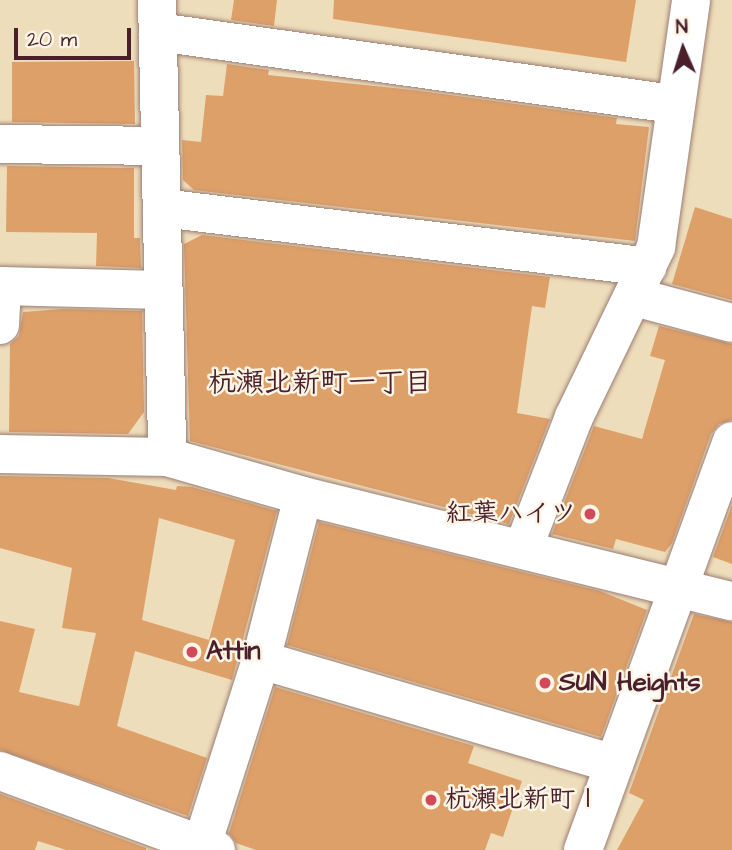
<!DOCTYPE html>
<html>
<head>
<meta charset="utf-8">
<style>
	body { margin:0 }
	#map { position:relative; width:732px; height:850px; overflow:hidden; background:#edb; font-family:"Architects Daughter","Klee One",sans-serif }
	div>[style] { position:absolute }
	[style*='--x'] { left:calc(var(--x)*1px); top:calc(var(--y)*1px); width:calc(var(--w)*1px); rotate:calc(var(--a)*1deg) }
	.building>* { inset:0; background:#dea069 }
	.roads { filter:drop-shadow(0 0 2px #9c7e73) drop-shadow(0 0 2px #9c7e73) }
	.street>* { height:38px; margin:-19px; padding:0 19px; transform-origin:19px; border-radius:19px; background:#fff }
	.dots>* { width:19px; height:19px; translate:-50% -50%; box-sizing:border-box; border:4px solid #fcf5e5; border-radius:50% }
	span { translate:-50% -50%; white-space:nowrap; text-align:center; line-height:1.15; -webkit-text-stroke:5px #fcf5e5; paint-order:stroke }
	.poi-label { font-size:26px; color:#4a1f2b; font-weight:700 }
	.right { translate:-100% -50%; text-align:right }
	.left { translate:0 -50%; text-align:left }
	.neighbourhood-label { font-size:28px; color:#4a1f2b; font-weight:700 }
	.north { position:absolute; left:648px; top:14px; width:70px; height:70px; -webkit-text-stroke:5px #fcf5e5; paint-order:stroke; rotate:357deg; font-size:19px; font-weight:700; line-height:28px; text-align:center; color:#4a1f2b }
	.north::after { content:''; display:block; margin:auto; width:24px; height:32px; background:#4a1f2b; clip-path:polygon(50% 0,100% 100%,50% 72%,0 100%) }
	.scale { position:absolute; left:14px; top:28px; width:117px; height:32px; box-sizing:border-box; border:4px solid #4a1f2b; border-top:0; padding-left:9px; font-size:21px; line-height:24px; white-space:nowrap; color:#4a1f2b; -webkit-text-stroke:5px #fcf5e5; paint-order:stroke }
</style>
</head>
<body>
<div id="map">
	<div class="building">
		<div style="clip-path:polygon(234px 0,277px 0,274px 26px,231px 20px)"></div>
		<div style="clip-path:polygon(334px 0,636px 0,626px 62px,333px 19px)"></div>
		<div style="clip-path:polygon(134px 61px,135px 124px,12px 122px,12px 62px)"></div>
		<div style="clip-path:polygon(227px 64px,269px 70px,268px 75px,413px 90px,617px 118px,616px 124px,649px 127px,635px 241px,194px 190px,183px 180px,182px 140px,201px 142px,206px 95px,223px 96px)"></div>
		<div style="clip-path:polygon(7px 166px,134px 168px,134px 238px,140px 238px,141px 268px,96px 266px,97px 233px,6px 232px)"></div>
		<div style="clip-path:polygon(695px 207px,732px 219px,732px 300px,672px 284px)"></div>
		<div style="clip-path:polygon(202px 235px,550px 277px,545px 308px,532px 306px,517px 413px,550px 419px,509px 524px,190px 441px,184px 244px)"></div>
		<div style="clip-path:polygon(63px 309px,142px 311px,144px 412px,128px 434px,9px 432px,10px 344px,19px 336px,23px 312px)"></div>
		<div style="clip-path:polygon(659px 326px,732px 344px,732px 420px,719px 424px,711px 434px,672px 543px,665px 552px,616px 539px,613px 549px,552px 534px,594px 426px,642px 439px,665px 360px,650px 356px)"></div>
		<div style="clip-path:polygon(evenodd,0 476px,108px 478px,176px 490px,177px 486px,192px 487px,277px 511px,232px 680px,135px 651px,117px 726px,207px 758px,188px 816px,0 750px,0 621px,35px 629px,19px 692px,79px 706px,96px 633px,62px 628px,72px 568px,0 548px,0 476px,159px 518px,235px 540px,209px 640px,142px 620px,159px 518px)"></div>
		<div style="clip-path:polygon(732px 505px,732px 564px,713px 557px)"></div>
		<div style="clip-path:polygon(319px 522px,600px 591px,647px 610px,601px 737px,287px 645px)"></div>
		<div style="clip-path:polygon(694px 614px,732px 622px,732px 850px,617px 850px,644px 800px,629px 793px)"></div>
		<div style="clip-path:polygon(275px 687px,474px 746px,468px 763px,522px 781px,503px 837px,491px 833px,485px 850px,256px 850px,236px 843px,229px 833px)"></div>
		<div style="clip-path:polygon(0 794px,146px 848px,146px 850px,66px 850px,38px 841px,35px 850px,0 850px)"></div>
	</div>
	<div class="roads">
		<div class="street">
			<div style="--x:157;--y:0;--w:457;--a:88.7"></div>
			<div style="--x:158;--y:32;--w:520;--a:7.96"></div>
			<div style="--x:0;--y:144;--w:160;--a:0.7"></div>
			<div style="--x:162;--y:208;--w:489;--a:6.9"></div>
			<div style="--x:0;--y:286;--w:162;--a:1.4"></div>
			<div style="--x:635;--y:297;--w:100;--a:15"></div>
			<div style="--x:0;--y:325;--w:39;--a:-87"></div>
			<div style="--x:0;--y:454;--w:167;--a:1"></div>
			<div style="--x:167;--y:457;--w:141;--a:16"></div>
			<div style="--x:303;--y:496;--w:442;--a:13.8"></div>
			<div style="--x:524;--y:546;--w:138;--a:-68.8"></div>
			<div style="--x:574;--y:417;--w:189;--a:-64.2"></div>
			<div style="--x:656;--y:247;--w:249;--a:-81.9"></div>
			<div style="--x:261;--y:660;--w:368;--a:16.4"></div>
			<div style="--x:0;--y:771;--w:230;--a:20.1"></div>
			<div style="--x:207;--y:829;--w:177;--a:-72.3"></div>
			<div style="--x:261;--y:660;--w:169;--a:-75.6"></div>
			<div style="--x:583;--y:850;--w:435;--a:-70"></div>
		</div>
	</div>
	<div class="dots">
		<div style="left:590px;top:514px;background:#d1495b"></div>
		<div style="left:192px;top:652px;background:#d1495b"></div>
		<div style="left:545px;top:683px;background:#d1495b"></div>
		<div style="left:431px;top:800px;background:#d1495b"></div>
	</div>
	<div class="poi-label">
		<span class="right" style="left:576px;top:514px">紅葉ハイツ</span>
		<span class="left" style="left:206px;top:652px">Attin</span>
		<span class="left" style="left:559px;top:683px">SUN Heights</span>
		<span class="left" style="left:445px;top:800px">杭瀬北新町Ⅰ</span>
	</div>
	<div class="neighbourhood-label">
		<span style="left:320px;top:383px">杭瀬北新町一丁目</span>
	</div>
	<div class="north">N</div>
	<div class="scale">20 m</div>
</div>
</body>
</html>
